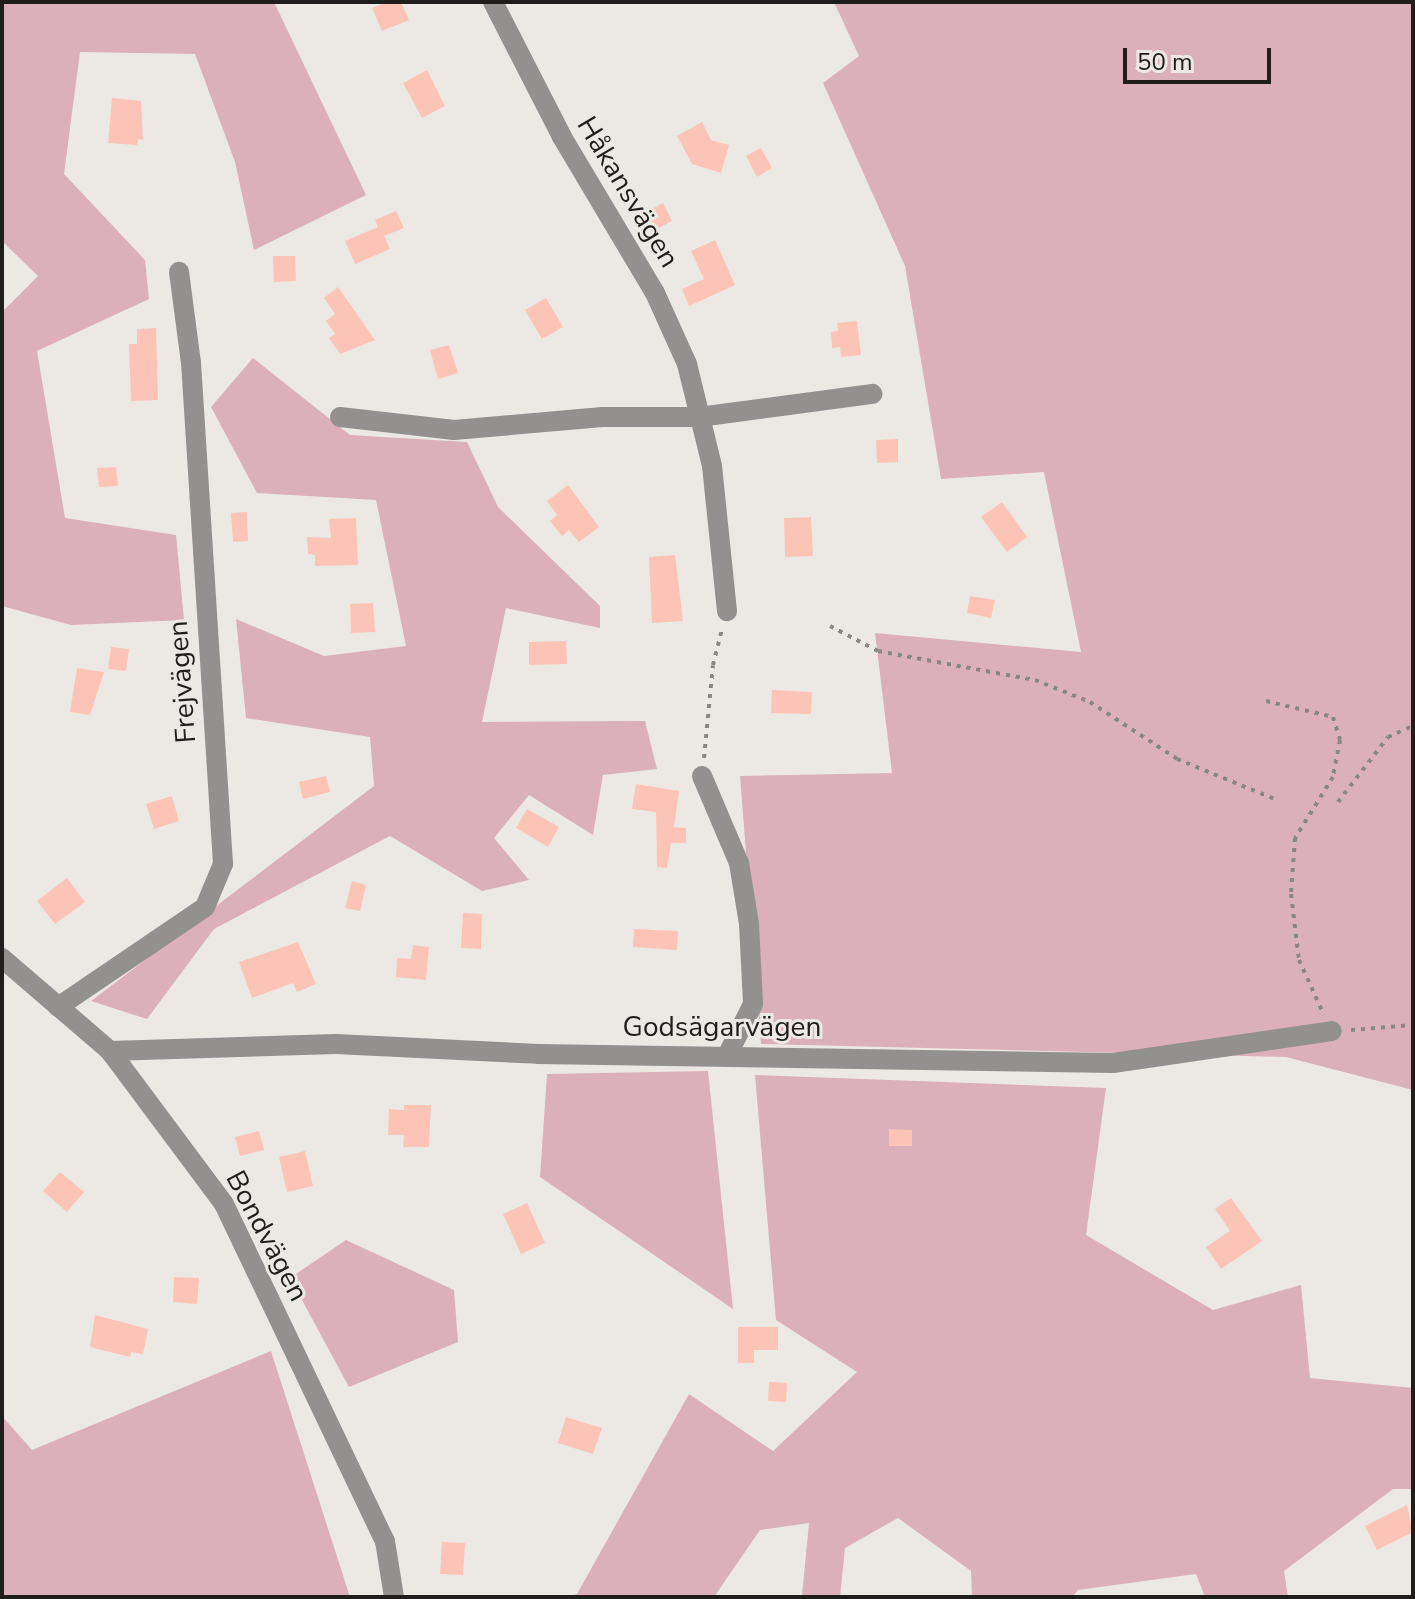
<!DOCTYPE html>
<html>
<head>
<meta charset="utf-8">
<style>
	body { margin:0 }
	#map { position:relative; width:1415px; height:1599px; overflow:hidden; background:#ece9e5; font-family:"Nunito Sans",sans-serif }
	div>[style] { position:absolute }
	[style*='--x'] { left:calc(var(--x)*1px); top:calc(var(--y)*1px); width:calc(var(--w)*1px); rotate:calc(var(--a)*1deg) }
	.green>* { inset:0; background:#dcb0ba }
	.building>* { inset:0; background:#fcc4b7 }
	.path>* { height:4px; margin-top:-2px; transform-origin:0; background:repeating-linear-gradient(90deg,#898784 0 4px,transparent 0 10px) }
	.minor>* { height:20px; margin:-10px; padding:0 10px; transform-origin:10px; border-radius:10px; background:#929190 }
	span { translate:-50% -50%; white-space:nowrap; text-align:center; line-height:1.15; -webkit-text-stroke:6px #ece9e5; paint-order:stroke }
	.street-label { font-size:28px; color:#201e1d }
	.frame { position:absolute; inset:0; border:4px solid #201e1d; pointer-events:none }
	.scale { position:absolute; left:1123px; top:48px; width:148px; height:36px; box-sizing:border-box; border:4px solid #201e1d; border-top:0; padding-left:10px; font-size:24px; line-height:28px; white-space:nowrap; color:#201e1d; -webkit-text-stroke:6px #ece9e5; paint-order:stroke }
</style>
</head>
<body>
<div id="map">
	<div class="green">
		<div style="clip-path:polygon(2px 2px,274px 2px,366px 195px,254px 250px,235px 162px,195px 54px,80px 52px,64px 174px,145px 260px,149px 299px,37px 351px,65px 518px,176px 535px,184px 620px,71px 625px,2px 606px,2px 312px,38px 276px,2px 241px)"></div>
		<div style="clip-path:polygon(834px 2px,1413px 2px,1413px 1090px,1286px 1057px,761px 1044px,740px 776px,892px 773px,875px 633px,1081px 652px,1044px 472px,941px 479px,905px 266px,823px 83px,859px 56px)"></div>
		<div style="clip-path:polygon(253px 358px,350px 435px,467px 442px,498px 507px,600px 606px,600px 628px,506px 608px,482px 722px,645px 721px,657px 769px,603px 775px,593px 835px,529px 795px,494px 838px,529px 880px,482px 891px,390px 836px,214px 929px,147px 1019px,91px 1001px,374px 786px,370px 737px,246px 718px,236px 619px,324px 656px,406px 646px,376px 500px,257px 493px,211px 407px)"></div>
		<div style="clip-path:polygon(708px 1071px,733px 1309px,540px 1177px,547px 1074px)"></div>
		<div style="clip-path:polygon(755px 1075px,1106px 1088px,1086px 1235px,1213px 1310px,1301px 1285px,1310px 1378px,1413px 1388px,1413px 1489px,1393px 1489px,1284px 1571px,1288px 1597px,1205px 1597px,1196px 1574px,1078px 1590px,1072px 1597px,972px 1597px,971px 1571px,898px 1518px,845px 1548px,840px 1597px,802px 1595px,809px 1523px,760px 1530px,714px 1597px,566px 1597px,577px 1594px,689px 1394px,773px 1451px,857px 1372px,776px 1320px)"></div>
		<div style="clip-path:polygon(346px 1240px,454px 1290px,458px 1342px,349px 1387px,290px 1278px)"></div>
		<div style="clip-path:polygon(271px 1351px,350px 1597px,2px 1597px,2px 1416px,32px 1450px)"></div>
	</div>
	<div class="building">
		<div style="clip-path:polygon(387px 2px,401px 2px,409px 20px,382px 31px,372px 8px)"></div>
		<div style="clip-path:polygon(427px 70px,445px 106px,422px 118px,403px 83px)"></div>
		<div style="clip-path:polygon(112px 98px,141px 101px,143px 140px,138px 139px,137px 145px,108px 143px)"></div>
		<div style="clip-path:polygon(702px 122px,711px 140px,729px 145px,721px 173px,692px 164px,677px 136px)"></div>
		<div style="clip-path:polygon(761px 148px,772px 168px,757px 177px,746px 156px)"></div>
		<div style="clip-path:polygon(663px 203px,672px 221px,651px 232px,642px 214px)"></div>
		<div style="clip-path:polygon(396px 211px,404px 228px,384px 236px,390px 249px,355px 264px,345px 241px,378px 227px,375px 220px)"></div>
		<div style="clip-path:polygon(715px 240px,735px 285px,689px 306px,682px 289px,704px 279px,691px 251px)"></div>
		<div style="clip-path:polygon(273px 256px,295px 256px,296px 281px,274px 282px)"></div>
		<div style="clip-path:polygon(338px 287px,375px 340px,340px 354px,329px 338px,335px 334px,326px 321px,335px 314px,324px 298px)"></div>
		<div style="clip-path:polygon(546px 298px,563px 327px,542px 339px,525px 310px)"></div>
		<div style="clip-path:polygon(857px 321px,861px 355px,841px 357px,840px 347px,832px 348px,831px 332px,838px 331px,837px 323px)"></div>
		<div style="clip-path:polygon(156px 328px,158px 400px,131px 401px,129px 344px,137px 344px,137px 329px)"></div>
		<div style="clip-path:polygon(449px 345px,458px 373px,438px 379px,430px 350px)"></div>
		<div style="clip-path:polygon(898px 439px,898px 462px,877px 463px,876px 440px)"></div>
		<div style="clip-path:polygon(116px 467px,118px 486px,99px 487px,97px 468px)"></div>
		<div style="clip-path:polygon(568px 485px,599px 527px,579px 542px,569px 530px,562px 536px,550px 521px,557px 515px,547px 501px)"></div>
		<div style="clip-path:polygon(1002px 502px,1027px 537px,1007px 552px,981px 517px)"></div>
		<div style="clip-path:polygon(247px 512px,248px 541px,233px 542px,231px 513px)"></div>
		<div style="clip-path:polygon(811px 517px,813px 556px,785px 557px,784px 518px)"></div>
		<div style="clip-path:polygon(356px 518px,358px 565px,315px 566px,315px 555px,308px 554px,307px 537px,331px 538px,329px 519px)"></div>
		<div style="clip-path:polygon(675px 555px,683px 621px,652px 623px,649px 557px)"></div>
		<div style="clip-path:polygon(970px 596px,995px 600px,991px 618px,967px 613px)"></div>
		<div style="clip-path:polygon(373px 603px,375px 632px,351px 633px,350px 604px)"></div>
		<div style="clip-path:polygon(566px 641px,567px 664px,529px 665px,529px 642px)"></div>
		<div style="clip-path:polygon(111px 647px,129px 649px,126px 671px,108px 669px)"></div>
		<div style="clip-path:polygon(77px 668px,104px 672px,90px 715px,70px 712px)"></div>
		<div style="clip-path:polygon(772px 690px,812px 692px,811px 714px,771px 713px)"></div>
		<div style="clip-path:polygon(326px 776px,330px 792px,303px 799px,299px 782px)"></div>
		<div style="clip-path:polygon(636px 784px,679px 791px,674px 827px,686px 828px,686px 843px,671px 843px,667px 868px,657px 867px,656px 812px,632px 809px)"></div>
		<div style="clip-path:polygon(172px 796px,179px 821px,154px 829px,146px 804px)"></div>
		<div style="clip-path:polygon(527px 809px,559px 827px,548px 847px,516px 828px)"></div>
		<div style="clip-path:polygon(67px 878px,85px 902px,55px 924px,37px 901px)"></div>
		<div style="clip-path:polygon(352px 881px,366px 885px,360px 911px,345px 908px)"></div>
		<div style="clip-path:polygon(463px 913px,482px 914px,481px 949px,461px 948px)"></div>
		<div style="clip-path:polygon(634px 929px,678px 931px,677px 950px,633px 947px)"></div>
		<div style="clip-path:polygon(298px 942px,316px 984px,297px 992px,293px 983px,252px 998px,239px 962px)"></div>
		<div style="clip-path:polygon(413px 945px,429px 947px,426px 980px,396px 977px,397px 958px,411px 959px)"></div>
		<div style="clip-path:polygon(404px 1105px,431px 1105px,429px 1147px,403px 1147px,404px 1135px,388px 1135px,389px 1109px,404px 1110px)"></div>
		<div style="clip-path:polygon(889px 1129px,912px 1130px,912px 1146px,889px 1146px)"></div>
		<div style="clip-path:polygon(259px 1131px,264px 1150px,240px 1156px,235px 1137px)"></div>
		<div style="clip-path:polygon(305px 1151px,313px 1186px,287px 1192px,279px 1157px)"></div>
		<div style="clip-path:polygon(60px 1172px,84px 1192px,67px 1212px,43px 1191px)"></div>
		<div style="clip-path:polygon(1231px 1198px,1262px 1241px,1221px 1269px,1206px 1247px,1230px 1231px,1215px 1209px)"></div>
		<div style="clip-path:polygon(527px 1203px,545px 1243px,521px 1254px,503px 1214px)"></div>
		<div style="clip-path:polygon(174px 1277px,199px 1278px,197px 1304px,173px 1302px)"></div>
		<div style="clip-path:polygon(95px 1315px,148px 1329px,143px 1354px,131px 1352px,130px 1357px,90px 1347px)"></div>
		<div style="clip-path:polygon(738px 1327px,778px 1327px,778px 1350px,754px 1350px,754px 1363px,738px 1363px)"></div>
		<div style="clip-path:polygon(769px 1382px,787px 1383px,786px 1402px,768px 1401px)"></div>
		<div style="clip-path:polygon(566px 1417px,602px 1428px,593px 1454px,558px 1443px)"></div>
		<div style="clip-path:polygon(1407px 1505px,1413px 1532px,1377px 1550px,1365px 1526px)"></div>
		<div style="clip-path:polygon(442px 1542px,465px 1543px,463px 1575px,440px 1574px)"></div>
	</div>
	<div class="path">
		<div style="--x:830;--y:626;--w:54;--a:27.5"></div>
		<div style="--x:878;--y:651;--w:160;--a:10.5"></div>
		<div style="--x:1035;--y:680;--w:59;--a:21.8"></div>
		<div style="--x:1090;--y:702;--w:104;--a:33.2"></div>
		<div style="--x:1177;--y:759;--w:108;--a:22.3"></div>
		<div style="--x:1266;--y:701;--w:69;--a:13.4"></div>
		<div style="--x:1333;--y:717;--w:24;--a:73"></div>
		<div style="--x:1340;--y:740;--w:38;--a:101"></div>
		<div style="--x:1333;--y:777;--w:72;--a:121.9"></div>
		<div style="--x:1295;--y:838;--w:56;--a:94.1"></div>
		<div style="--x:1291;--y:894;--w:66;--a:83.1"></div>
		<div style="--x:1299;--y:960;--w:60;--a:65.6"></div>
		<div style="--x:704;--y:758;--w:93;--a:-84.5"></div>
		<div style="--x:713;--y:665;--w:38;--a:-76"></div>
		<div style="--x:1338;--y:802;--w:82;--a:-52.4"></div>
		<div style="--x:1388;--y:737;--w:27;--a:-24"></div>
		<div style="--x:1351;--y:1030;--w:62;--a:-4.6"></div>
	</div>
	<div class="minor">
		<div style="--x:493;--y:2;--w:152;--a:62.9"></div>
		<div style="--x:562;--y:137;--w:182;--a:59.2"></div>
		<div style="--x:655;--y:293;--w:78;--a:65.7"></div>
		<div style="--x:687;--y:364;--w:105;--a:76.2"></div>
		<div style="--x:712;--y:466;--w:146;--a:84.1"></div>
		<div style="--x:340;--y:417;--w:115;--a:6.5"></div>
		<div style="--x:454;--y:430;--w:149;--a:-5"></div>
		<div style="--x:602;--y:417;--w:97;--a:0"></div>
		<div style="--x:699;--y:417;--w:175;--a:-7.6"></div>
		<div style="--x:702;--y:776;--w:95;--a:67"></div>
		<div style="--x:739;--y:863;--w:62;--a:80.7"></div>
		<div style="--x:749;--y:924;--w:80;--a:87.1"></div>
		<div style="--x:753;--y:1004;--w:56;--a:116.6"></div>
		<div style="--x:2;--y:958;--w:143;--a:40.7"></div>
		<div style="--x:110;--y:1051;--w:191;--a:53.3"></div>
		<div style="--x:224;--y:1204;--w:373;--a:64.5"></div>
		<div style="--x:385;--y:1541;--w:57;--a:80.9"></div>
		<div style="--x:58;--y:1007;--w:178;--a:-34.2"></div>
		<div style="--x:205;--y:907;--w:47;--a:-67.3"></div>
		<div style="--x:223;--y:864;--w:502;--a:-93.65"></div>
		<div style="--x:191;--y:363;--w:92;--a:-97.5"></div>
		<div style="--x:110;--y:1051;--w:226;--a:-1.8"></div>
		<div style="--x:336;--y:1044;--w:202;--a:2.8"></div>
		<div style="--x:538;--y:1054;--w:575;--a:0.9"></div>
		<div style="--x:1113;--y:1063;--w:221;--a:-8.3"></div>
	</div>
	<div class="street-label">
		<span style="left:628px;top:192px;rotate:59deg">Håkansvägen</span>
		<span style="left:182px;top:682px;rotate:-94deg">Frejvägen</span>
		<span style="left:722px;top:1027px">Godsägarvägen</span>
		<span style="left:267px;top:1236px;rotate:62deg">Bondvägen</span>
	</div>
	<div class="frame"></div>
	<div class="scale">50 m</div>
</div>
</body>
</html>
